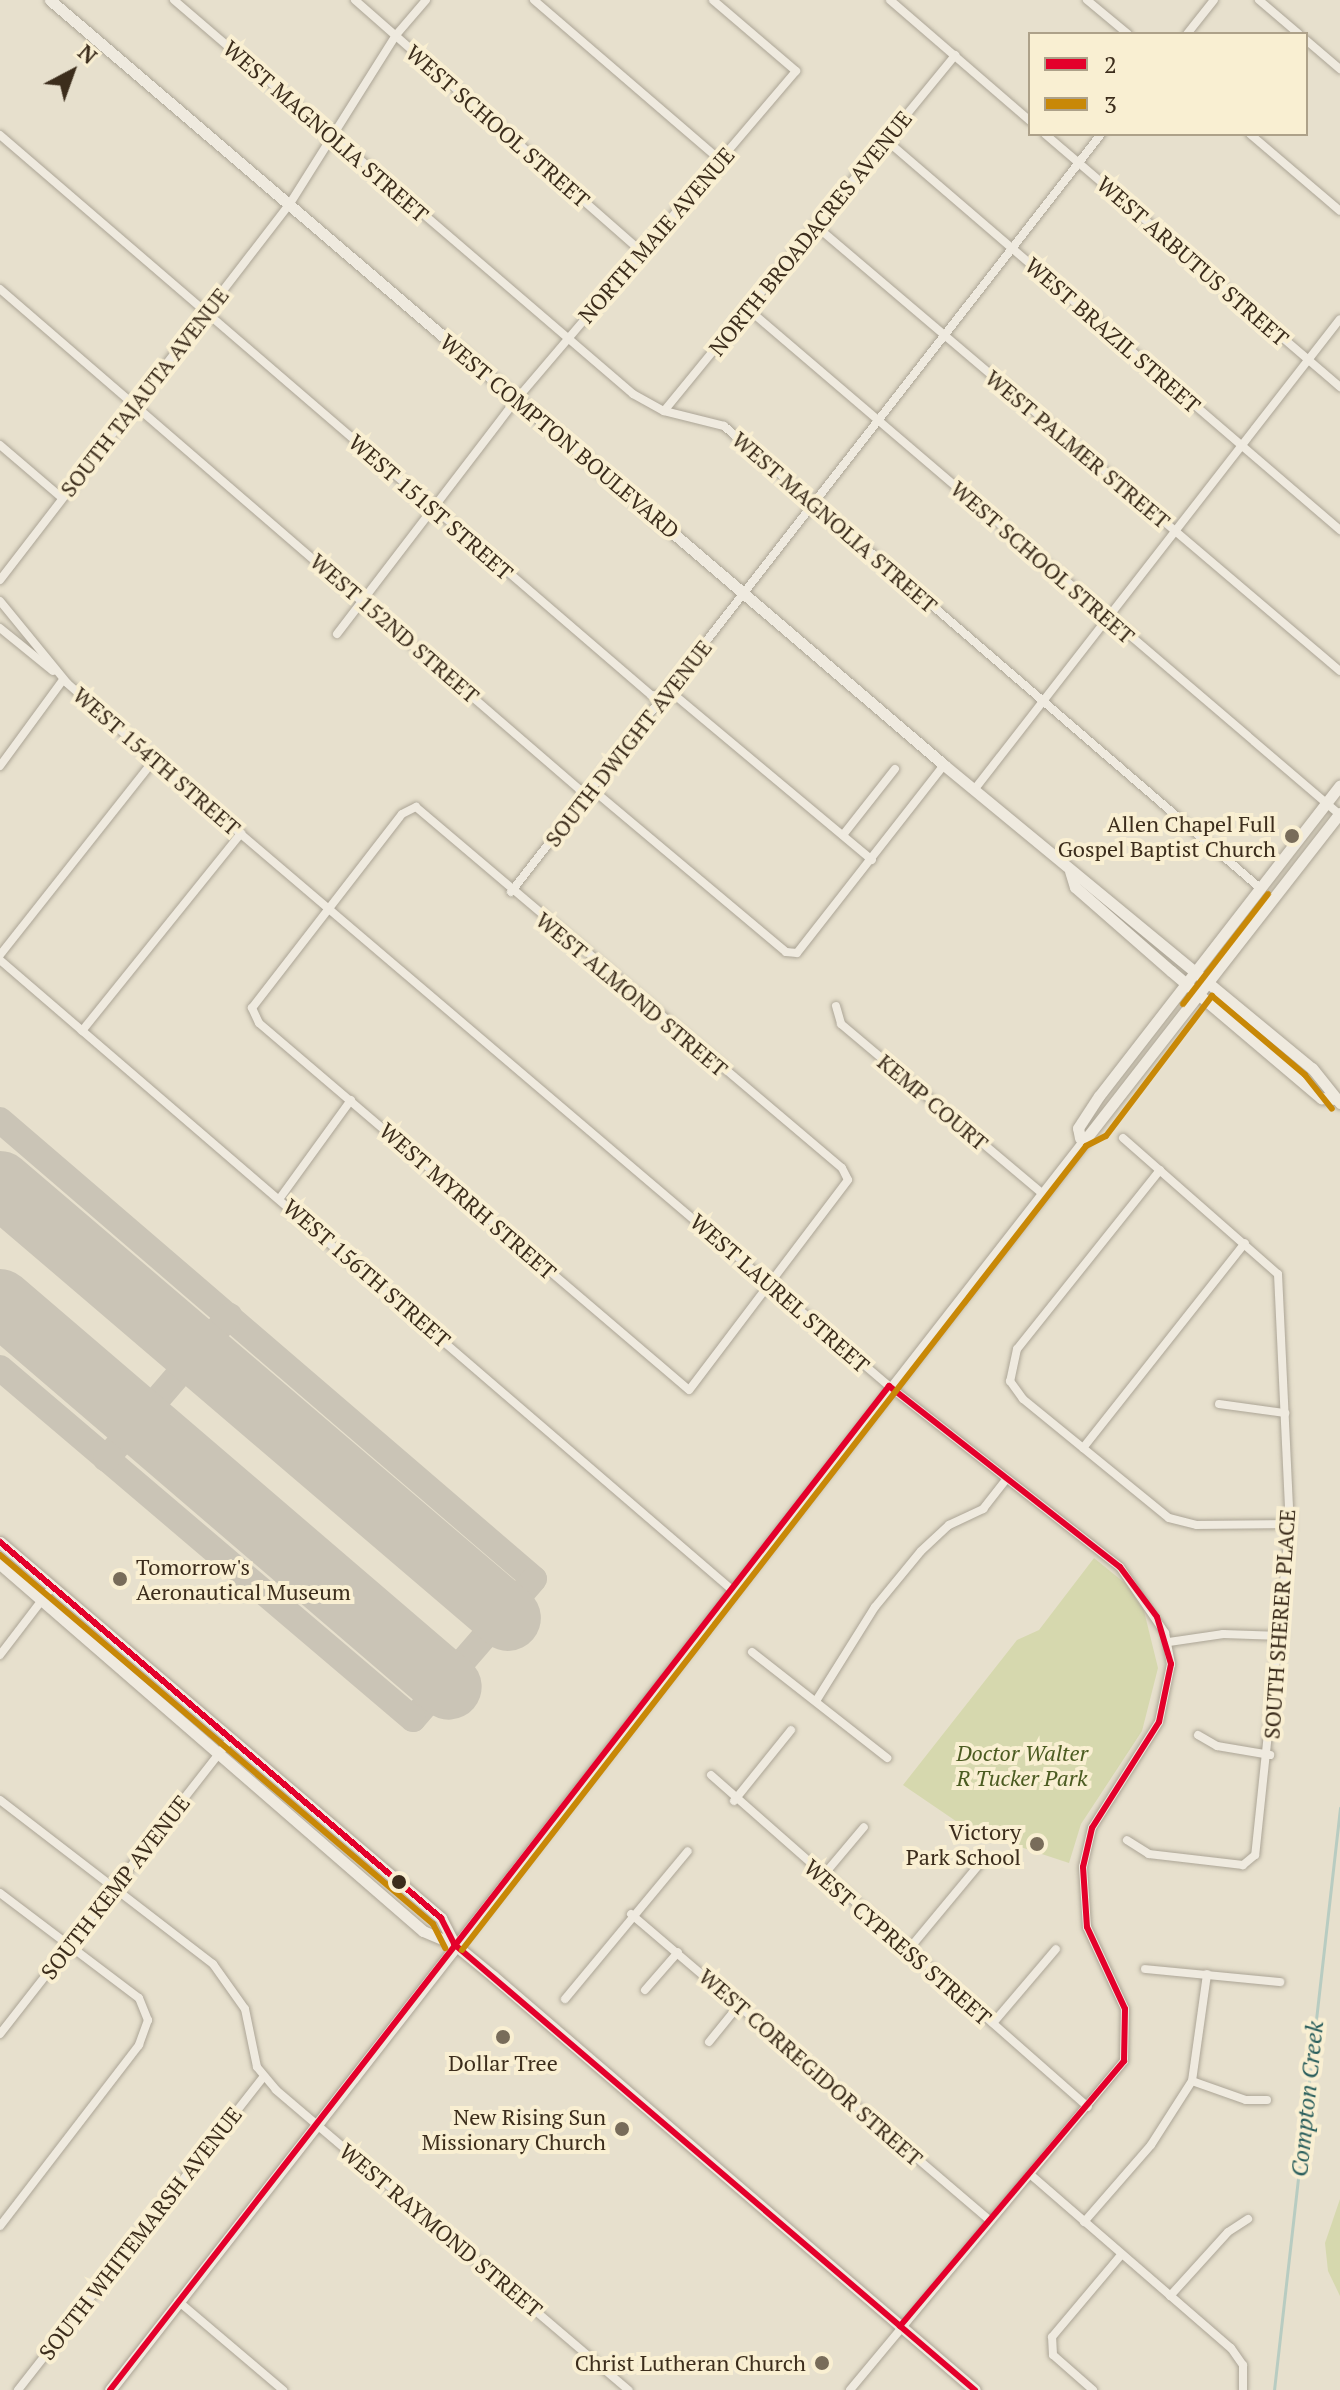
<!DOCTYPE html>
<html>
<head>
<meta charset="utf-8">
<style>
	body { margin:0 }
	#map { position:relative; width:1340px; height:2390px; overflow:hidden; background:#e7e0cd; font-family:"PT Serif",serif }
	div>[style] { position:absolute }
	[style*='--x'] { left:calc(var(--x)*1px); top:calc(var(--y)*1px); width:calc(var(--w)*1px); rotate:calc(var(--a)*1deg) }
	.green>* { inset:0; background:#d6d8ae }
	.stream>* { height:3px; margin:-1.5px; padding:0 1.5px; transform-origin:1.5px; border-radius:1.5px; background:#b8ccc1 }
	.taxiway>* { height:26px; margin:-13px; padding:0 13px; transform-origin:13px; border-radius:13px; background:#cac4b6 }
	.runway>* { height:66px; margin:-33px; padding:0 33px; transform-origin:33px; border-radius:33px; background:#cac4b6 }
	.roads { filter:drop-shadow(0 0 2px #aca596) drop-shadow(0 0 2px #aca596) }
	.minor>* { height:8px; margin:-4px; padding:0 4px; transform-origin:4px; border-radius:4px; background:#efeadf }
	.secondary>* { height:11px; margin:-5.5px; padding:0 5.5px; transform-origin:5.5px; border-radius:5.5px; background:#efeadf }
	.bus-1>* { height:6px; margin:-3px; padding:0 3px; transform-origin:3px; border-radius:3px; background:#e4002b }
	.bus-2>* { height:6px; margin:-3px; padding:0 3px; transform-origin:3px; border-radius:3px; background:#c88807 }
	.dots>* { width:22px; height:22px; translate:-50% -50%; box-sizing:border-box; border:4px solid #f9efd2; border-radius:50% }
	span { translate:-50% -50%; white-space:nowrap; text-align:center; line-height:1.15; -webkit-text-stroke:8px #f9efd2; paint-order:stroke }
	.street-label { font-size:22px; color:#3c2d1c }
	.poi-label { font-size:22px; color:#3c2d1c }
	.right { translate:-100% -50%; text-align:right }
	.left { translate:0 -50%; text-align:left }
	.park-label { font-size:22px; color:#4b5b21; font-style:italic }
	.water-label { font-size:24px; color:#2a5e5c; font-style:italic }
	.legend { position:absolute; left:1028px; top:32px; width:280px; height:104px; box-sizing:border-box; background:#f9efd2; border:2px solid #ada189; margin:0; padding:10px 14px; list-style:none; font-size:24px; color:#3c2d1c }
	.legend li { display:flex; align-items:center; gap:16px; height:40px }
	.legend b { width:40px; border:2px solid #ada189 }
	.north { position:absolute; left:32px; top:32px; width:80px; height:80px; -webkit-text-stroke:6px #f9efd2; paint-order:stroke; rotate:41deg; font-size:22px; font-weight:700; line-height:32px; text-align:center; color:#3c2d1c }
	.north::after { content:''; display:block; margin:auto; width:28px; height:36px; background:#3c2d1c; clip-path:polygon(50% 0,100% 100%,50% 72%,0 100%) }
</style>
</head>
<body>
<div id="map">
	<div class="green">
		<div style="clip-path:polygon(1094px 1558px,1126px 1584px,1144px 1611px,1158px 1668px,1142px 1731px,1081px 1824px,1069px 1863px,969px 1830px,903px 1785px,1017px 1640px,1039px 1630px)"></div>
		<div style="clip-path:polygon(1340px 2199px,1340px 2296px,1328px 2271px,1325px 2243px)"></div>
	</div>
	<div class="stream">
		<div style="--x:1274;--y:2390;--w:586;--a:-83.53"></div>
	</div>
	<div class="taxiway">
		<div style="--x:0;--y:1120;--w:704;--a:40.68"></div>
		<div style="--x:534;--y:1579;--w:185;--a:130.8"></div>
		<div style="--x:413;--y:1719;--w:542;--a:-139.64"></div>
		<div style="--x:106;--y:1459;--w:189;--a:-49.3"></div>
	</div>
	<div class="runway">
		<div style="--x:0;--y:1184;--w:668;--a:40.51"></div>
		<div style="--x:0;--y:1302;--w:591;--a:40.61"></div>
	</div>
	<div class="roads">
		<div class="minor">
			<div style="--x:174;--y:0;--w:605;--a:40.64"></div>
			<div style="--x:633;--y:394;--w:35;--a:29"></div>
			<div style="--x:664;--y:411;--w:62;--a:14"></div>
			<div style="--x:724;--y:426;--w:708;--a:40.76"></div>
			<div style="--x:355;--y:0;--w:382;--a:41.3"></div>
			<div style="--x:534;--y:0;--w:245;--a:40.7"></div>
			<div style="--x:890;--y:0;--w:185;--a:40.8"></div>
			<div style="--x:1087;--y:0;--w:53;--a:39.7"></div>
			<div style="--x:1259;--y:0;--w:52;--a:40.4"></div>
			<div style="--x:1187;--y:34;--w:43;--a:-51.5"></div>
			<div style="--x:1306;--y:40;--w:45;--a:40.5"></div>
			<div style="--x:1045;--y:134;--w:389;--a:40.6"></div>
			<div style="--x:1250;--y:134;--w:118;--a:40.5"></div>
			<div style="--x:0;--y:135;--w:859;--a:40.7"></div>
			<div style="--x:651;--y:695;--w:26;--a:4"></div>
			<div style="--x:677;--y:697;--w:254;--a:39.9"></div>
			<div style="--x:886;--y:140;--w:599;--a:40.66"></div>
			<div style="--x:816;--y:226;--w:687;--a:40.34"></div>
			<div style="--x:0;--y:289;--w:765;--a:40.81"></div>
			<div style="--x:579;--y:789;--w:21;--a:17"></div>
			<div style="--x:599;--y:795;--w:244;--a:40"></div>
			<div style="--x:786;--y:952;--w:11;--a:5"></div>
			<div style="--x:797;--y:953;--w:239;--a:-52"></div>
			<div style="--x:748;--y:309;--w:777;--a:40.51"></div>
			<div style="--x:664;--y:411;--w:460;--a:-50.7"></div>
			<div style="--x:0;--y:445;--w:82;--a:40.5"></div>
			<div style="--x:0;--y:580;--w:473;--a:-52.4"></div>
			<div style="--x:289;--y:205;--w:201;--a:-57.8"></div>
			<div style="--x:396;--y:35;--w:46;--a:-49.4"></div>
			<div style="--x:0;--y:601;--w:106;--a:50.7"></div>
			<div style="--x:67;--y:683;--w:116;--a:41.5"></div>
			<div style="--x:154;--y:760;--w:965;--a:40.42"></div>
			<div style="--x:889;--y:1386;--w:293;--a:38.1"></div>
			<div style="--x:1120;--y:1567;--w:80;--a:55.7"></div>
			<div style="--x:1165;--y:1633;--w:32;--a:79"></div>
			<div style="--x:1171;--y:1664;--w:59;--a:101.7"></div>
			<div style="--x:1159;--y:1722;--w:125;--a:122.3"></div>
			<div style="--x:1092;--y:1828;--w:40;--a:103"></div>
			<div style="--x:1083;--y:1867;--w:60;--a:86.2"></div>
			<div style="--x:1087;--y:1927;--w:90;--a:65.1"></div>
			<div style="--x:1125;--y:2009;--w:52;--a:91.1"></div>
			<div style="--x:1124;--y:2061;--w:428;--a:129.8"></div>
			<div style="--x:0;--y:628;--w:68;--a:39.1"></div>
			<div style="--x:337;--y:634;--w:295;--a:-52.6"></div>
			<div style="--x:516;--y:400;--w:432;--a:-49.6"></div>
			<div style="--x:796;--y:71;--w:109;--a:-139.5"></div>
			<div style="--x:0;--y:766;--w:107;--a:-53.8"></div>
			<div style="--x:974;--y:790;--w:596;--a:-52.15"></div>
			<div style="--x:416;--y:807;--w:558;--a:40.28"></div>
			<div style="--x:842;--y:1168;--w:13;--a:63"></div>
			<div style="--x:848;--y:1180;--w:263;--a:127.1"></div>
			<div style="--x:689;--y:1390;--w:565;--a:-139.52"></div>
			<div style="--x:259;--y:1023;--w:17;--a:-115"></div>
			<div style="--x:252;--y:1008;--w:245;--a:-52.3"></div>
			<div style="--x:402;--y:814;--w:16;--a:-27"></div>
			<div style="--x:843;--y:835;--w:84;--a:-51.8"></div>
			<div style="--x:511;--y:892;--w:961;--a:-52.1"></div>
			<div style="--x:0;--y:955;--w:248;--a:-51.7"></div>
			<div style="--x:0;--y:960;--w:964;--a:40.71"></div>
			<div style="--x:836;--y:1006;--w:19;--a:74"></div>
			<div style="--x:841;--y:1024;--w:259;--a:40.1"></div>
			<div style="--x:82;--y:1031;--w:254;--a:-51.2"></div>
			<div style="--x:1123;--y:1138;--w:206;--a:41.3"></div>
			<div style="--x:1278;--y:1274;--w:250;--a:87.3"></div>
			<div style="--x:1290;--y:1524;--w:333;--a:96"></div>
			<div style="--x:1255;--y:1855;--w:16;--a:140"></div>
			<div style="--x:1243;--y:1865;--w:95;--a:-173.3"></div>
			<div style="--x:1149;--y:1854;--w:26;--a:-148"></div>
			<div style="--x:1160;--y:1170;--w:229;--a:128.6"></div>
			<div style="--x:1017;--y:1349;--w:33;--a:102"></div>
			<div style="--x:1010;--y:1381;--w:22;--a:54"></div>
			<div style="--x:1023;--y:1399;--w:188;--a:39.2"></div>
			<div style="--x:1169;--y:1518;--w:29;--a:14"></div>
			<div style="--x:1197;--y:1525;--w:93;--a:-0.6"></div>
			<div style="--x:280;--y:1198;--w:121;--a:-54.1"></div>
			<div style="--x:1219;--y:1404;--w:67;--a:7.8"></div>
			<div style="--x:1083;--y:1448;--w:261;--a:-51.7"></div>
			<div style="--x:1169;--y:1642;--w:55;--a:-8.4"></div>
			<div style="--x:1223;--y:1634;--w:59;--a:1.9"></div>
			<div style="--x:752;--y:1652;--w:172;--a:38.1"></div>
			<div style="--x:0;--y:1655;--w:86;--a:-52.6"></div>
			<div style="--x:816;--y:1701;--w:111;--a:-57.9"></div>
			<div style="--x:875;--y:1607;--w:72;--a:-50.6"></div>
			<div style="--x:921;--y:1551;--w:38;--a:-43"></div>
			<div style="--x:949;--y:1525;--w:38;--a:-25"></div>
			<div style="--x:983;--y:1509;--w:37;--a:-52"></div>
			<div style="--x:1198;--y:1735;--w:22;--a:30"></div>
			<div style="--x:1217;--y:1746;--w:54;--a:9.6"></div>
			<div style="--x:711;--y:1775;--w:502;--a:41.37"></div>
			<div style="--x:0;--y:1800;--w:269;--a:37.6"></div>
			<div style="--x:213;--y:1964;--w:55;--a:54.6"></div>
			<div style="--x:245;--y:2009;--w:59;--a:78.3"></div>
			<div style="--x:257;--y:2067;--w:30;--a:50"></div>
			<div style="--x:276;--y:2090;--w:463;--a:40.4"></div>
			<div style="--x:734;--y:1801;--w:91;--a:-51.2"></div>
			<div style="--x:822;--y:1877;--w:65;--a:-50"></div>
			<div style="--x:0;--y:1893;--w:174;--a:37.1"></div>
			<div style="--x:139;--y:1998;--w:24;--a:68"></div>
			<div style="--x:148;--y:2020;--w:27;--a:110"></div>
			<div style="--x:139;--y:2045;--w:228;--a:127.5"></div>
			<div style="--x:631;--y:1914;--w:472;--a:40.5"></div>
			<div style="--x:909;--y:1949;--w:116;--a:-50.3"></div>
			<div style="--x:1145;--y:1969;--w:136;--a:5.5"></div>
			<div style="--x:645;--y:1990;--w:50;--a:-49"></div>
			<div style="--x:565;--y:1999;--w:192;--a:-50.3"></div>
			<div style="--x:993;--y:2023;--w:97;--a:-49.6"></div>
			<div style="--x:0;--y:2034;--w:373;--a:-52"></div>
			<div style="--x:709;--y:2042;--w:48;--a:-51"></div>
			<div style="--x:1192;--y:2081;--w:57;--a:19.4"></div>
			<div style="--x:1246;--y:2100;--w:21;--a:0"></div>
			<div style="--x:1031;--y:2175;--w:264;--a:40.9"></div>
			<div style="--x:1231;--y:2348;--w:21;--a:55"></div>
			<div style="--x:1243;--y:2365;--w:25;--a:90"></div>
			<div style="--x:1084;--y:2222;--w:102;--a:-49"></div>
			<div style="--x:1151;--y:2145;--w:76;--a:-57.4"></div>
			<div style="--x:1192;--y:2081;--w:108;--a:-82"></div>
			<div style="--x:1170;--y:2296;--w:86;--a:-47.8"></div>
			<div style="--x:1228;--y:2232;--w:24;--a:-33"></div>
			<div style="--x:178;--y:2301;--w:138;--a:40.3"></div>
			<div style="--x:18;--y:2390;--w:397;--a:-51.9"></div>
			<div style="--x:1093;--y:2390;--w:53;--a:-138.8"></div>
			<div style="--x:1053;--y:2355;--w:18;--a:-93"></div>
			<div style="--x:1052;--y:2337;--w:107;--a:-49.9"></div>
		</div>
		<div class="secondary">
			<div style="--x:50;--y:0;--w:1177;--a:40.55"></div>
			<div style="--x:944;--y:765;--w:477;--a:39.5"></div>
			<div style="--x:1312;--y:1068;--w:45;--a:51.3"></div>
			<div style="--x:1070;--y:871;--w:17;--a:73"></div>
			<div style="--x:1075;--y:887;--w:128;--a:41.2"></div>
			<div style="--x:1171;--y:971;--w:197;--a:40.3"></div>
			<div style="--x:1321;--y:1098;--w:15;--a:4"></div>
			<div style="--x:1080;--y:1138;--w:10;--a:-101"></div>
			<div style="--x:1078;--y:1128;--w:38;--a:-57"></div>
			<div style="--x:1099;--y:1096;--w:393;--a:-52.2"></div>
			<div style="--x:0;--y:1542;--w:580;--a:40.45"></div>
			<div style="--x:441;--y:1918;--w:29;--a:63"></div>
			<div style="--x:0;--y:1564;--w:560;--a:40.95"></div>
			<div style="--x:423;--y:1931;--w:34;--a:23"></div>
			<div style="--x:454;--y:1944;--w:50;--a:39.4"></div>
			<div style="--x:493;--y:1976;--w:635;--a:40.66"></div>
			<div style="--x:110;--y:2390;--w:2000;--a:-52.05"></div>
		</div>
	</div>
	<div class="bus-1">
		<div style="--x:0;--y:1542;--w:580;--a:40.45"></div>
		<div style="--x:441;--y:1918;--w:29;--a:63"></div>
		<div style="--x:454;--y:1944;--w:686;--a:40.57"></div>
		<div style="--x:110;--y:2390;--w:1271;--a:-52.19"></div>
		<div style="--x:889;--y:1386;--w:293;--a:38.1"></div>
		<div style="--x:1120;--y:1567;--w:62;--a:53.5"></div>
		<div style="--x:1157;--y:1617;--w:49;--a:73.4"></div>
		<div style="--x:1171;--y:1664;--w:59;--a:101.7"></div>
		<div style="--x:1159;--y:1722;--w:125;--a:122.3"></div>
		<div style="--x:1092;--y:1828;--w:40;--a:103"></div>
		<div style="--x:1083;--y:1867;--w:60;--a:86.2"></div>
		<div style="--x:1087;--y:1927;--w:90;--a:65.1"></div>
		<div style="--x:1125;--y:2009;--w:52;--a:91.1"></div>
		<div style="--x:1124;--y:2061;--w:347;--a:130.2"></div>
	</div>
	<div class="bus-2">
		<div style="--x:1183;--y:1004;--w:139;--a:-52.3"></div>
		<div style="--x:0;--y:1555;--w:569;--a:40.44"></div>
		<div style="--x:433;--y:1924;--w:27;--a:63"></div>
		<div style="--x:462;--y:1950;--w:1018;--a:-52.18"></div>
		<div style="--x:1086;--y:1146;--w:22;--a:-27"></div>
		<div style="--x:1106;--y:1136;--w:176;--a:-52.9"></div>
		<div style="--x:1212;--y:996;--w:122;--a:40.3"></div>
		<div style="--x:1305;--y:1075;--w:43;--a:51.5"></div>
	</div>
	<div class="dots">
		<div style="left:1292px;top:836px;background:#786c5a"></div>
		<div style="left:120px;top:1579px;background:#786c5a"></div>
		<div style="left:1037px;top:1844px;background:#786c5a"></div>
		<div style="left:399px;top:1882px;background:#3c2d1c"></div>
		<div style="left:503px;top:2037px;background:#786c5a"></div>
		<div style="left:622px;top:2129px;background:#786c5a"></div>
		<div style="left:822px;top:2363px;background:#786c5a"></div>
	</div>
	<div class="street-label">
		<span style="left:498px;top:126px;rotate:41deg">WEST SCHOOL STREET</span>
		<span style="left:326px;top:131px;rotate:41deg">WEST MAGNOLIA STREET</span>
		<span style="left:810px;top:233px;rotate:-51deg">NORTH BROADACRES AVENUE</span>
		<span style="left:656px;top:235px;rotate:-49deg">NORTH MAIE AVENUE</span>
		<span style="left:1193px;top:261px;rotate:41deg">WEST ARBUTUS STREET</span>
		<span style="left:1113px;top:335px;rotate:41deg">WEST BRAZIL STREET</span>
		<span style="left:144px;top:392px;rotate:-52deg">SOUTH TAJAUTA AVENUE</span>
		<span style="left:560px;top:436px;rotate:40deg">WEST COMPTON BOULEVARD</span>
		<span style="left:1078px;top:449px;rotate:40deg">WEST PALMER STREET</span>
		<span style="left:431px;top:507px;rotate:41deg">WEST 151ST STREET</span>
		<span style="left:835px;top:522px;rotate:41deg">WEST MAGNOLIA STREET</span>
		<span style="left:1043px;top:562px;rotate:41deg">WEST SCHOOL STREET</span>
		<span style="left:395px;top:628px;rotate:41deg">WEST 152ND STREET</span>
		<span style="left:628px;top:743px;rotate:-52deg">SOUTH DWIGHT AVENUE</span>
		<span style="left:157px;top:761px;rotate:41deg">WEST 154TH STREET</span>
		<span style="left:632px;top:994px;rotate:40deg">WEST ALMOND STREET</span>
		<span style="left:933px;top:1102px;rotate:40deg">KEMP COURT</span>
		<span style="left:468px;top:1201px;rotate:41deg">WEST MYRRH STREET</span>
		<span style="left:367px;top:1273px;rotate:41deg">WEST 156TH STREET</span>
		<span style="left:780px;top:1293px;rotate:41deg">WEST LAUREL STREET</span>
		<span style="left:1279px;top:1624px;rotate:-86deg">SOUTH SHERER PLACE</span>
		<span style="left:115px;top:1887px;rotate:-52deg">SOUTH KEMP AVENUE</span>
		<span style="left:898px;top:1942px;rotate:41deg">WEST CYPRESS STREET</span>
		<span style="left:811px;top:2067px;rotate:41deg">WEST CORREGIDOR STREET</span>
		<span style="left:441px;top:2230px;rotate:40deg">WEST RAYMOND STREET</span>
		<span style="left:140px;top:2233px;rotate:-52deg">SOUTH WHITEMARSH AVENUE</span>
	</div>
	<div class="poi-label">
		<span class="right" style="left:1276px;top:836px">Allen Chapel Full<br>Gospel Baptist Church</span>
		<span class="left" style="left:136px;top:1579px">Tomorrow's<br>Aeronautical Museum</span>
		<span class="right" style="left:1021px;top:1844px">Victory<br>Park School</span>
		<span style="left:503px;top:2063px">Dollar Tree</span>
		<span class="right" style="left:606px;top:2129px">New Rising Sun<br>Missionary Church</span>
		<span class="right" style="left:806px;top:2363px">Christ Lutheran Church</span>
	</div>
	<div class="park-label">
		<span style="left:1022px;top:1765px">Doctor Walter<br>R Tucker Park</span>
	</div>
	<div class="water-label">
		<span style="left:1307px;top:2099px;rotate:-84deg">Compton Creek</span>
	</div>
	<ul class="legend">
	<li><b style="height:10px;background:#e4002b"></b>2</li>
	<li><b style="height:10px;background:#c88807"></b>3</li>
	</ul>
	<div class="north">N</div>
</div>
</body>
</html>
